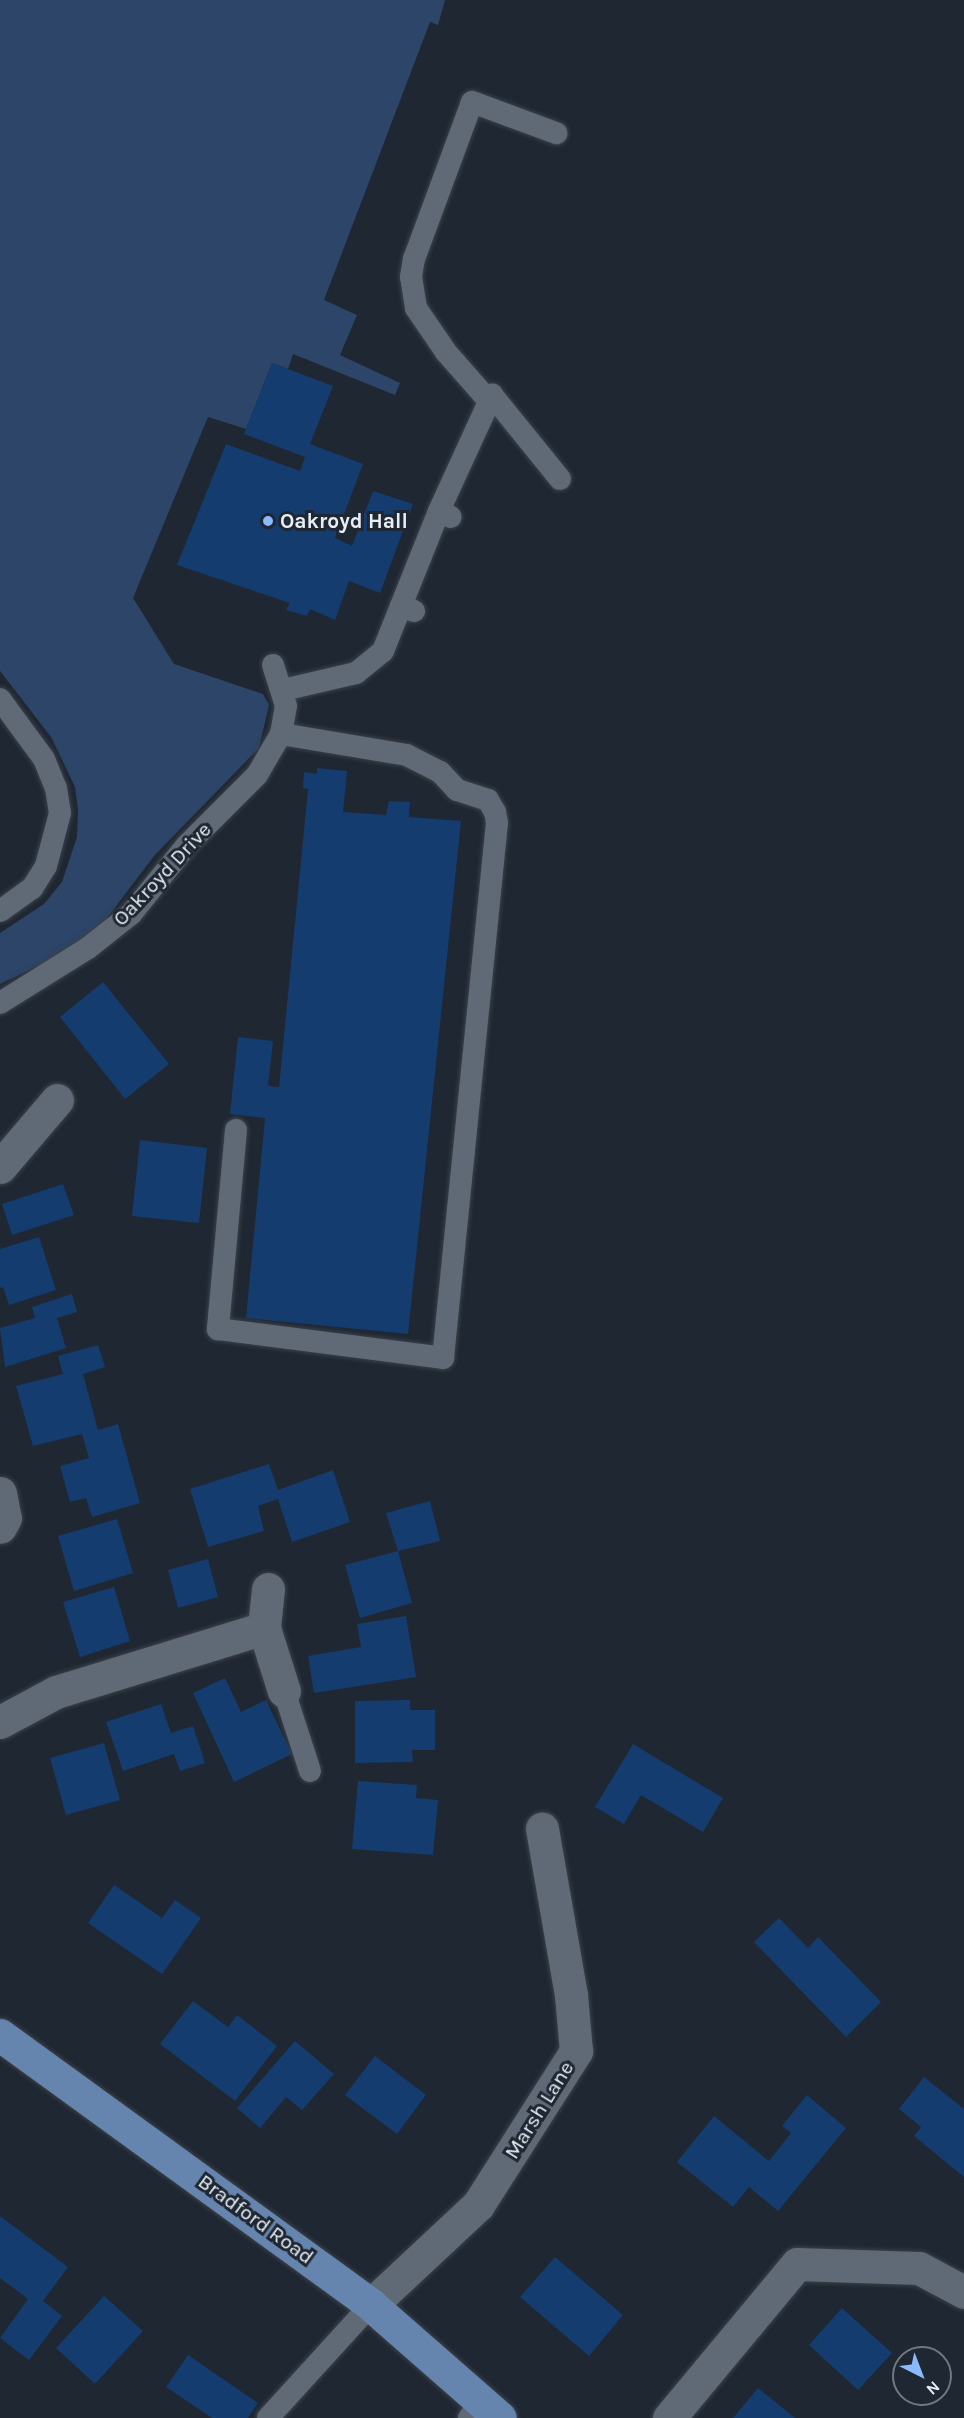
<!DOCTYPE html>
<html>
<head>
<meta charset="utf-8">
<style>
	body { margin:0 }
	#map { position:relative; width:964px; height:2418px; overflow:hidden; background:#1f2732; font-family:Karla,sans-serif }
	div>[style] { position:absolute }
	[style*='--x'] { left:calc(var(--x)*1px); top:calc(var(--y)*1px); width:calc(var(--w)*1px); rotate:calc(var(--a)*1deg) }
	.green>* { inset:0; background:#2c4568 }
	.building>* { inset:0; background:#153c6e }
	.roads { filter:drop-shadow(0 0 2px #3a414a) drop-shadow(0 0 2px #3a414a) }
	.service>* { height:22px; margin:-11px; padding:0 11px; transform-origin:11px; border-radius:11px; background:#606976 }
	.minor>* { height:33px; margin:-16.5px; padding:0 16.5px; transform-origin:16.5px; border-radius:16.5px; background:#606976 }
	.primary>* { height:33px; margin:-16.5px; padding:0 16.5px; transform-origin:16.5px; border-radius:16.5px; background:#6584ae }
	.dots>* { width:16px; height:16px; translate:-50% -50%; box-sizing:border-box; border:3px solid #1f2732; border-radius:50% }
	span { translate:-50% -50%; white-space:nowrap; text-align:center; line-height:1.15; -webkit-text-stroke:6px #1f2732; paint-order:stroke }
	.poi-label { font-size:21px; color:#e8eef6; font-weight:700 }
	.left { translate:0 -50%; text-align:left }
	.street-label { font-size:21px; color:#e8eef6 }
	.north { position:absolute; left:892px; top:2346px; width:60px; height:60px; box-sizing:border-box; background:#1f2732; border:2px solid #6f7780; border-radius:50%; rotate:138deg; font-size:16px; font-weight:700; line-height:24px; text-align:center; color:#e8eef6 }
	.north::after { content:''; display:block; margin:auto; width:21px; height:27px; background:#8abafc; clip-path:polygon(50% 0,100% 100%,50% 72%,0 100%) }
</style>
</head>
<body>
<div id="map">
	<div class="green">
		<div style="clip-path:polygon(0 0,445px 0,438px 25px,430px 22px,324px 300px,357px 315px,340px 355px,400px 383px,395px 395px,293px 354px,288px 369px,272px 363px,246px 429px,208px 417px,133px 598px,174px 664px,263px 694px,269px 705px,259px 748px,154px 856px,104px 922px,59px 956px,0 984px,0 933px,44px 904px,62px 882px,77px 837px,78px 810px,75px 787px,51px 737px,0 671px)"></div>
	</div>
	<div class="building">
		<div style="clip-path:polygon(272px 363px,333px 386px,310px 444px,363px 464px,335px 538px,352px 546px,373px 491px,413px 504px,380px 593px,349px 581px,335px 620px,310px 609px,307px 616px,286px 610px,290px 603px,177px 565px,226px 444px,300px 471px,305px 457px,244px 434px)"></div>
		<div style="clip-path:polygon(317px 768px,347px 771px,343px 812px,386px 815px,389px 801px,410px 802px,409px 817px,461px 821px,408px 1334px,246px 1318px,265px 1118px,230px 1114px,238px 1037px,273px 1041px,268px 1086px,279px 1087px,308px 789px,303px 788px,304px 772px,317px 774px)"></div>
		<div style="clip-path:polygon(103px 982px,169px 1064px,125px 1099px,60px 1017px)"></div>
		<div style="clip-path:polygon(140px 1140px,207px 1148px,199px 1223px,132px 1216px)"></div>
		<div style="clip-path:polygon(63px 1184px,74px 1215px,12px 1235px,2px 1204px)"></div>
		<div style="clip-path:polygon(39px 1237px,56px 1290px,9px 1305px,3px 1287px,0 1288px,0 1249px)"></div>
		<div style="clip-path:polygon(72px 1294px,77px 1312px,57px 1318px,66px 1348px,5px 1367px,0 1328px,35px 1318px,32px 1307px)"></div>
		<div style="clip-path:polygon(98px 1345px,105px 1367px,83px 1374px,98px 1430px,118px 1424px,140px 1503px,92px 1517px,86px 1498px,70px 1502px,60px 1466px,89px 1458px,82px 1434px,33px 1446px,16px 1386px,63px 1374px,58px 1356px)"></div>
		<div style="clip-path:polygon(269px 1464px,278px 1490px,333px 1470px,350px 1522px,292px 1542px,278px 1499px,258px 1506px,264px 1531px,208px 1547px,190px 1489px)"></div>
		<div style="clip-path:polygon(430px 1501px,440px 1541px,398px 1551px,386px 1513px)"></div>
		<div style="clip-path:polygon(117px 1519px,133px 1573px,74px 1591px,58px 1536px)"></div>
		<div style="clip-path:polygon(398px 1551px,412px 1603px,360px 1618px,345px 1565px)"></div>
		<div style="clip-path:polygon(208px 1559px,218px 1597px,178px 1608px,168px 1570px)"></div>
		<div style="clip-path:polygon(114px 1587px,130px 1641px,80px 1657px,63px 1602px)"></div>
		<div style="clip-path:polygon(406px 1616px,416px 1677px,314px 1693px,308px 1656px,361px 1647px,357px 1624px)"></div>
		<div style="clip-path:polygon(225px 1678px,241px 1712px,266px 1700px,292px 1754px,234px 1782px,193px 1693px)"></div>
		<div style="clip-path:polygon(410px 1700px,410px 1710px,435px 1710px,435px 1750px,412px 1750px,413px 1762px,355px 1763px,355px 1701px)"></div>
		<div style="clip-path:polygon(161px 1704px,171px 1733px,193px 1726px,205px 1763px,180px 1771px,174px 1754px,123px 1771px,106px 1722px)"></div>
		<div style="clip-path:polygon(104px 1743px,120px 1800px,66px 1815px,50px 1758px)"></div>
		<div style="clip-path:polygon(633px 1744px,723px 1798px,703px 1832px,641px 1795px,624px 1824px,595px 1807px)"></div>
		<div style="clip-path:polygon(358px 1781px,417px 1785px,416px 1798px,438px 1800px,433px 1855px,352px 1849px)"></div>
		<div style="clip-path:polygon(114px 1885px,162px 1918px,175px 1900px,201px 1918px,162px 1974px,88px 1923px)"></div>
		<div style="clip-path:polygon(779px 1918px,808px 1948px,818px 1937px,881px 2002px,846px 2037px,754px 1942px)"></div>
		<div style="clip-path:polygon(193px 2001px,228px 2027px,237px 2015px,277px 2046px,235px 2101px,160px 2044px)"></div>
		<div style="clip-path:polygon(295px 2041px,334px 2074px,302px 2110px,286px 2097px,260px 2128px,237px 2108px)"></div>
		<div style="clip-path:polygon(375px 2056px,426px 2095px,397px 2134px,345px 2095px)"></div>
		<div style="clip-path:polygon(924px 2077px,964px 2109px,964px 2177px,914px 2136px,921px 2127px,899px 2109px)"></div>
		<div style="clip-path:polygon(807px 2095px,846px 2128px,778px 2211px,749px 2187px,733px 2207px,677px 2162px,714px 2116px,769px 2161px,791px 2133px,782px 2126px)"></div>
		<div style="clip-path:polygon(0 2216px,68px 2267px,43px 2301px,62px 2316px,29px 2360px,0 2338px,28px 2299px,0 2278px)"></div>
		<div style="clip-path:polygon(555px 2257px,623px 2315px,589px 2356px,520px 2297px)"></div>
		<div style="clip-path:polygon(104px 2296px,143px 2331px,95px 2384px,56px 2348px)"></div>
		<div style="clip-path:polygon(842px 2308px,892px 2353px,858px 2390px,809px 2345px)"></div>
		<div style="clip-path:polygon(188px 2355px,258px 2403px,248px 2418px,212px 2418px,166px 2387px)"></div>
		<div style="clip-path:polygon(758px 2388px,795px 2418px,733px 2418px)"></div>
	</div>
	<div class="roads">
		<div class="service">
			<div style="--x:489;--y:401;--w:65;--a:-131.3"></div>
			<div style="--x:446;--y:352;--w:53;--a:-124.3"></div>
			<div style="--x:416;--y:308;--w:31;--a:-99"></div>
			<div style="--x:411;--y:277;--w:18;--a:-81"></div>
			<div style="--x:414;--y:259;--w:167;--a:-69.7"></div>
			<div style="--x:472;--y:102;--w:90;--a:20.3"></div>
			<div style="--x:439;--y:511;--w:128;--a:-65.4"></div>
			<div style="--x:492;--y:395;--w:108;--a:51"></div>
			<div style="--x:401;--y:606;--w:102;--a:-68.2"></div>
			<div style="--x:439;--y:511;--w:13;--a:27"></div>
			<div style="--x:283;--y:690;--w:75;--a:-13.1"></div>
			<div style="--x:356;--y:673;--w:35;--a:-39"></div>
			<div style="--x:383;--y:651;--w:48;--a:-68.2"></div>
			<div style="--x:401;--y:606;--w:14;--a:21"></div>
			<div style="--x:0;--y:699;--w:74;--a:53.7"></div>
			<div style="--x:44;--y:759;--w:31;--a:68"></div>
			<div style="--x:56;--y:788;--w:25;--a:81"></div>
			<div style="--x:60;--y:813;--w:55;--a:104.8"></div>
			<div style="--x:46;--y:866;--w:26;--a:122"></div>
			<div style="--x:32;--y:888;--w:39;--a:144"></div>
			<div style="--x:0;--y:1003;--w:104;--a:-32"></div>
			<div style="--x:88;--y:948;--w:55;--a:-38.3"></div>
			<div style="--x:131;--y:914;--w:87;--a:-51"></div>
			<div style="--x:186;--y:846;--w:100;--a:-45"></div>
			<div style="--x:257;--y:775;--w:48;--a:-59.7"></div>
			<div style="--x:281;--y:734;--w:28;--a:-80"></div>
			<div style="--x:286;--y:706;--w:43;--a:-107.6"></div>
			<div style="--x:236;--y:1130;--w:200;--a:95.2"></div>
			<div style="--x:218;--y:1329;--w:227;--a:7.3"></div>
			<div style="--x:443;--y:1358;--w:538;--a:-84.24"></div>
			<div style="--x:497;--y:823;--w:11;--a:-100"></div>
			<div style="--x:495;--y:812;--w:14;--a:-120"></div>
			<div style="--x:488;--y:800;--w:33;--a:-162"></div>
			<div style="--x:457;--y:790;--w:25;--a:-133"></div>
			<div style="--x:440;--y:772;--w:37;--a:-153"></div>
			<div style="--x:407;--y:755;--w:128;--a:-170.5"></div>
			<div style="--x:284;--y:1691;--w:84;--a:72"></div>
			<div style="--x:268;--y:2418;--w:153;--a:-47.7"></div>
			<div style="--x:469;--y:2418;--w:22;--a:-51"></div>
		</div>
		<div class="minor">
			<div style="--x:0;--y:1167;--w:88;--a:-49.6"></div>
			<div style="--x:0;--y:1493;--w:25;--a:79"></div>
			<div style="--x:5;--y:1518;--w:10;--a:119"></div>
			<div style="--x:268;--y:1589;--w:39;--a:96"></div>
			<div style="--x:264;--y:1628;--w:66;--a:72.4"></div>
			<div style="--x:0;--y:1722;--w:64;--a:-28.2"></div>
			<div style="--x:56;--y:1692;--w:218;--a:-17.1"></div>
			<div style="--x:371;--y:2305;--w:146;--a:-43.1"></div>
			<div style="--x:478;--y:2205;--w:183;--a:-57.5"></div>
			<div style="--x:576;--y:2051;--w:56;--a:-95.1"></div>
			<div style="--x:571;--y:1995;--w:169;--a:-99.9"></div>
			<div style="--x:669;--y:2418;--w:200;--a:-50.3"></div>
			<div style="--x:797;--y:2264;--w:122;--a:1.9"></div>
			<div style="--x:919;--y:2268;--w:51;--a:28.1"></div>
		</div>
		<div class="primary">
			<div style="--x:0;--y:2035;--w:459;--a:36"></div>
			<div style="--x:371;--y:2305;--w:171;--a:41.2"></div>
		</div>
	</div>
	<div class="dots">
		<div style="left:268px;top:521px;background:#8abafc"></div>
	</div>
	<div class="poi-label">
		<span class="left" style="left:280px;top:521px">Oakroyd Hall</span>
	</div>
	<div class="street-label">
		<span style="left:162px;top:874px;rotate:-47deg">Oakroyd Drive</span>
		<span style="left:539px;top:2110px;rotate:-58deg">Marsh Lane</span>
		<span style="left:256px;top:2219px;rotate:36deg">Bradford Road</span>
	</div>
	<div class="north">N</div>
</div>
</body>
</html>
